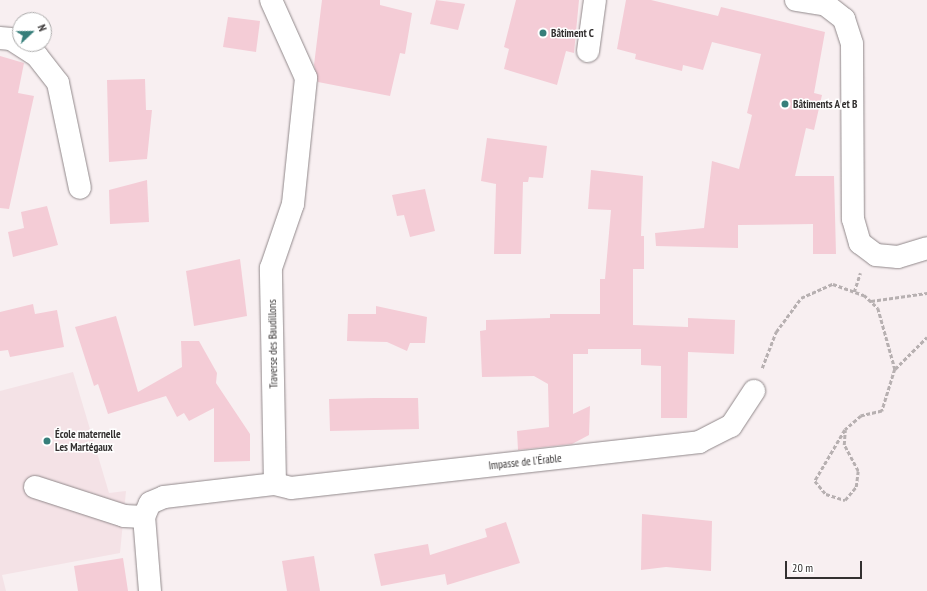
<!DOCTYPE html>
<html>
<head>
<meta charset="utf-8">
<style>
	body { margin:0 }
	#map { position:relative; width:927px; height:591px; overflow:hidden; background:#f8eff1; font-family:"PT Sans Narrow",sans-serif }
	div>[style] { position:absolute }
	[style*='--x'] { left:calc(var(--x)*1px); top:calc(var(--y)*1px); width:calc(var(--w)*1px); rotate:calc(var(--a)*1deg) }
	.built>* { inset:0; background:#f4e2e6 }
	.building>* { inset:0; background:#f4ccd6 }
	.path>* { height:2.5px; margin-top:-1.25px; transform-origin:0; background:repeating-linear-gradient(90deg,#b7b0b1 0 4px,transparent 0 6px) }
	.roads { filter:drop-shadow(0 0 1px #91898b) drop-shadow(0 0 1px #91898b) }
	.minor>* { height:22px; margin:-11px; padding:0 11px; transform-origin:11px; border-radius:11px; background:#fff }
	.dots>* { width:11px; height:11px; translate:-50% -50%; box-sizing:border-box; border:2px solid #fff; border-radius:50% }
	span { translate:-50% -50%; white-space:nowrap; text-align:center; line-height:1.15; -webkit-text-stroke:3px #fff; paint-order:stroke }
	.poi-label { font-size:11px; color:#333030; font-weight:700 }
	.left { translate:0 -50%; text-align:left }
	.street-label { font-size:11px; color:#333030 }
	.north { position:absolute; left:12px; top:12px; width:40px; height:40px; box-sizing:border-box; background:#fff; border:1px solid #adacac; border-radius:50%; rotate:68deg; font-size:11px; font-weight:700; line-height:16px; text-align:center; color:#333030 }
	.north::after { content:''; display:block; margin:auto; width:14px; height:18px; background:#367e7a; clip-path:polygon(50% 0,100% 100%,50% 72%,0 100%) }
	.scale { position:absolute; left:785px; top:561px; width:77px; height:18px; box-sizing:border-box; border:2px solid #333030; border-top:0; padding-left:5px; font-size:12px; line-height:14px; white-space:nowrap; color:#333030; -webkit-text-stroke:3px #fff; paint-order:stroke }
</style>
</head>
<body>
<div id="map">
	<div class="built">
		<div style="clip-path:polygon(73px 372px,109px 493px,126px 491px,120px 553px,2px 575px,6px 591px,0 591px,0 391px)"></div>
	</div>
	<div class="building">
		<div style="clip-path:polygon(322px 0,380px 0,380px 5px,412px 13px,405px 54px,400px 53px,390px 96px,318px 82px,314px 65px)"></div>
		<div style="clip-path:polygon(436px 0,465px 4px,458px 30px,430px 24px)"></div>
		<div style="clip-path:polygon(516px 0,579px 0,574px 53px,566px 51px,557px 85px,504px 69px,509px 49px,504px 47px)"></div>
		<div style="clip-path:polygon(626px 0,651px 0,718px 16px,721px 7px,825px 32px,814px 93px,822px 95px,814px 130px,806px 128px,795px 176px,834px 176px,836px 254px,813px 254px,813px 224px,738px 225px,738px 248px,656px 246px,655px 233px,704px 228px,712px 161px,739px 169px,752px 115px,747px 113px,761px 54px,712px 42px,703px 70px,683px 65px,682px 71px,635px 59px,636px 54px,617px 49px)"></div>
		<div style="clip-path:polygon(228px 17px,260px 21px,256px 52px,223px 47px)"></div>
		<div style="clip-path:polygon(0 56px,24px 63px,18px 93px,34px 96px,9px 209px,0 208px)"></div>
		<div style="clip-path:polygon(145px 79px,146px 110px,152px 110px,147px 159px,109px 162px,107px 80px)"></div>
		<div style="clip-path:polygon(487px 138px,547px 146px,543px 178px,529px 177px,528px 182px,523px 182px,521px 254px,494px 254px,496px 184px,481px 181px)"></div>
		<div style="clip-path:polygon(591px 170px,643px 176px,641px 236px,644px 236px,644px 269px,633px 269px,633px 325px,688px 327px,688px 318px,735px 320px,734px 354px,688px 352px,687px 418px,661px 418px,661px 366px,641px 365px,641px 349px,588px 349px,588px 354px,573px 354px,573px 414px,590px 406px,589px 435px,572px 444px,518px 450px,517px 431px,549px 427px,548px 384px,534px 376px,482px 377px,480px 331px,486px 330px,486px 320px,550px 318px,550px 314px,600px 314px,600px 279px,605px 279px,611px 210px,588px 209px)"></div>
		<div style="clip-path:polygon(147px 180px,149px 222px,110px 224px,109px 190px)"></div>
		<div style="clip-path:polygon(425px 189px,435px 231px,410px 237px,404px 215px,397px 216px,392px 195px)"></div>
		<div style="clip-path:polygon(47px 206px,58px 245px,13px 257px,8px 232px,24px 228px,21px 212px)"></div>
		<div style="clip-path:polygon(240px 259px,247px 316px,194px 326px,186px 271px)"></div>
		<div style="clip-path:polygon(33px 304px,35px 314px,57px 310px,64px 347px,10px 357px,8px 350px,0 351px,0 312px)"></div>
		<div style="clip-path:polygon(376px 306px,427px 317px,425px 343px,410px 343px,407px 351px,387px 342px,347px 341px,348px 314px,376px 314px)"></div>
		<div style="clip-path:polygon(116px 316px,138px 392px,182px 367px,181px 341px,199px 341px,217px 373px,216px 383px,250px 434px,250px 461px,214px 462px,214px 408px,189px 421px,184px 413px,177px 417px,166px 396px,108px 414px,98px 384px,94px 386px,75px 327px)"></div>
		<div style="clip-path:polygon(374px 398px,418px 398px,419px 429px,330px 431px,329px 399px)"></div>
		<div style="clip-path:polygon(642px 514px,712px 521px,711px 571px,666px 567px,641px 570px)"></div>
		<div style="clip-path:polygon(506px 522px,520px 563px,447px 585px,445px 574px,381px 586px,374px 554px,428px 544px,430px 555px,487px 537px,485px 529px)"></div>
		<div style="clip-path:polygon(314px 556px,320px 591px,287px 591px,282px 561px)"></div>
		<div style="clip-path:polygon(123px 558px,128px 591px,78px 591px,74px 566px)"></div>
	</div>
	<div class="path">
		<div style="--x:854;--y:292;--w:20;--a:-72"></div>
		<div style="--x:871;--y:301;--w:57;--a:-8.1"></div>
		<div style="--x:762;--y:368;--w:39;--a:-69"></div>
		<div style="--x:776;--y:332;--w:42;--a:-53.7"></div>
		<div style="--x:801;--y:298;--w:35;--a:-24"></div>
		<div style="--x:833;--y:284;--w:33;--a:20"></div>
		<div style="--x:864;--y:295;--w:19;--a:43"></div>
		<div style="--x:878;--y:308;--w:63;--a:74.4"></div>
		<div style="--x:895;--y:369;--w:44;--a:107.2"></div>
		<div style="--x:882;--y:411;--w:22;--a:167"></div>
		<div style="--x:861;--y:416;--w:21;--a:139"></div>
		<div style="--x:845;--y:430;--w:59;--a:120.5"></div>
		<div style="--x:815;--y:481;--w:17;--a:50"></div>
		<div style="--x:826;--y:494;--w:20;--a:18"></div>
		<div style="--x:845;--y:500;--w:17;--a:-50"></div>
		<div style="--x:856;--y:487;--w:16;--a:-83"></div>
		<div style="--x:858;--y:471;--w:30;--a:-118"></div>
		<div style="--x:844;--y:445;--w:15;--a:-86"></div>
		<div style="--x:895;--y:369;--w:45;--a:-45"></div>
	</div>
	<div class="roads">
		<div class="minor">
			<div style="--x:796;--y:0;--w:30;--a:9"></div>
			<div style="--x:826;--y:5;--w:23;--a:38"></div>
			<div style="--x:844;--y:19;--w:26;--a:72"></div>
			<div style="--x:852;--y:44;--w:175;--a:89.7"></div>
			<div style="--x:853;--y:219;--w:25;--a:74"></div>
			<div style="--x:860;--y:243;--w:20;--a:37"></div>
			<div style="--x:876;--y:255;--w:22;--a:5"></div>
			<div style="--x:898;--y:257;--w:30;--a:-17"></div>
			<div style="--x:0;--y:38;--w:11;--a:5"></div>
			<div style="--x:11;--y:39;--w:31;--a:33"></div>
			<div style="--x:37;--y:56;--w:34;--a:52"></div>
			<div style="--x:58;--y:83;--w:107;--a:78.2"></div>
			<div style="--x:588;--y:51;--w:51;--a:-82.2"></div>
			<div style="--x:275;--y:484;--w:16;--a:14"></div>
			<div style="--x:291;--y:488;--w:411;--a:-6.4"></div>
			<div style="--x:699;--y:442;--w:36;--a:-27"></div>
			<div style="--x:731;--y:426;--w:42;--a:-56.7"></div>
			<div style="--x:35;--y:487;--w:94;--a:18"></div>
			<div style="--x:124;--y:516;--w:20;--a:3"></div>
			<div style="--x:150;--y:591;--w:74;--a:-94.6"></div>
			<div style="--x:144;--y:517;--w:15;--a:-67"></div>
			<div style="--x:150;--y:503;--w:15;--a:-23"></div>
			<div style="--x:164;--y:497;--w:112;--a:-6.7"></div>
			<div style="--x:275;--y:484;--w:216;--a:-91.1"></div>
			<div style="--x:271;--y:268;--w:68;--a:-71"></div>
			<div style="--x:293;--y:204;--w:127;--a:-84.1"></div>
			<div style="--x:306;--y:78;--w:85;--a:-114.2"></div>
		</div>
	</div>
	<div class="dots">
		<div style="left:543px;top:33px;background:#367e7a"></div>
		<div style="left:785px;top:104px;background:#367e7a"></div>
		<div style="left:47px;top:441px;background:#367e7a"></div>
	</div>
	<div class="poi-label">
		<span class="left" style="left:551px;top:33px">Bâtiment C</span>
		<span class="left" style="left:793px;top:104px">Bâtiments A et B</span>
		<span class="left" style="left:55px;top:441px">École maternelle<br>Les Martégaux</span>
	</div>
	<div class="street-label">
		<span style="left:273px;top:344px;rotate:-91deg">Traverse des Baudillons</span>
		<span style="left:525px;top:462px;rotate:-6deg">Impasse de l'Érable</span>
	</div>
	<div class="north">N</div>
	<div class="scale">20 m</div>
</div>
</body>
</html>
